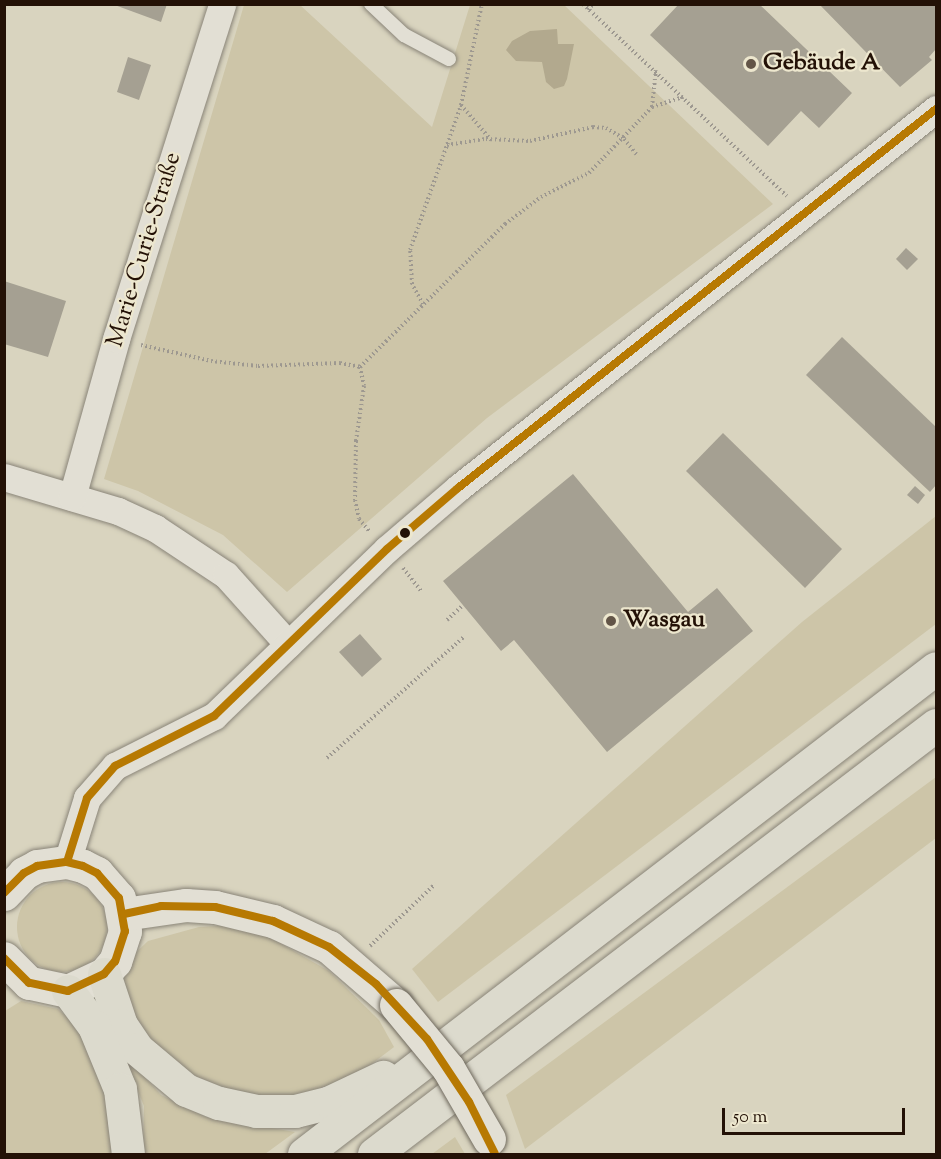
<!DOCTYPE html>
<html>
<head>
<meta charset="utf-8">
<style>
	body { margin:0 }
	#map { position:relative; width:941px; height:1159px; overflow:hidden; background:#d9d4bf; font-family:"Sorts Mill Goudy",serif }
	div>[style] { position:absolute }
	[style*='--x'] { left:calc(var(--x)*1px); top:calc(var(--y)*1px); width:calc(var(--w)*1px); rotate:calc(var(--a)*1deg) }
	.green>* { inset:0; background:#cdc5a8 }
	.round { border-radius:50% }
	.water>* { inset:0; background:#b2a98e }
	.building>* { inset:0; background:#a5a092 }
	.path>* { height:4px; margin-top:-2px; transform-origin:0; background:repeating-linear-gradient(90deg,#9d9890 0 1.5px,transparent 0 4.5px) }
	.roads { filter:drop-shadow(0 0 2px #898478) drop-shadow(0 0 2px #898478) }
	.service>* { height:14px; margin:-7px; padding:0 7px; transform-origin:7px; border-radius:7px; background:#e2dfd4 }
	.minor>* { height:27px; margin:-13.5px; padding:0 13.5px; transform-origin:13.5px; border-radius:13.5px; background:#e2dfd4 }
	.secondary>* { height:33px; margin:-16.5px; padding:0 16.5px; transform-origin:16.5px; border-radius:16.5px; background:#e2dfd4 }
	.trunk>* { height:33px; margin:-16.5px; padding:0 16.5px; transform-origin:16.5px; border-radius:16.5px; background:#dcdacd }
	.bridges { filter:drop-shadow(0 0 2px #706a5e) drop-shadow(0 0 2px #706a5e) }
	.secondary-bridge>* { height:33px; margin:-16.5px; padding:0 16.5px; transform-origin:16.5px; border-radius:16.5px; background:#e2dfd4 }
	.bus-1>* { height:8px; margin:-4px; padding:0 4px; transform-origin:4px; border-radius:4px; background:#b77902 }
	.dots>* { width:16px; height:16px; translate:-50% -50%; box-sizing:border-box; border:3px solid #ede7ce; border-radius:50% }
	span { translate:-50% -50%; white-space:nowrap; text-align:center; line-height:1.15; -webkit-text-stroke:4.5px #ede7ce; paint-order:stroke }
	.poi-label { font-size:24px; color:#231106; font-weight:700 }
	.left { translate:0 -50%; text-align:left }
	.street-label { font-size:24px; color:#231106 }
	.frame { position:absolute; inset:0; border:6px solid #231106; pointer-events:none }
	.scale { position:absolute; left:722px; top:1108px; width:183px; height:27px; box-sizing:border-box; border:3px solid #231106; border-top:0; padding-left:8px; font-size:18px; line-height:21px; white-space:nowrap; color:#231106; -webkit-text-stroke:4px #ede7ce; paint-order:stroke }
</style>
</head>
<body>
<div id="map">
	<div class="green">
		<div style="clip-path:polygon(244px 5px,300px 5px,432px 127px,470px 5px,564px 5px,773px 204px,487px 418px,287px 592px,223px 535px,138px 491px,104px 479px)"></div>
		<div style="clip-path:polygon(936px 516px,936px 624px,438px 1002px,412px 969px,802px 622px)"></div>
		<div style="clip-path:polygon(936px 777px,936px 838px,525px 1149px,506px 1095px)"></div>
		<div class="round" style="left:17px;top:882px;width:90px;height:90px"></div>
		<div style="clip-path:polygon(235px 925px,262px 933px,329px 971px,379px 1020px,394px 1047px,365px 1069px,319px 1090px,284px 1098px,242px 1094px,199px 1078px,166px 1057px,139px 1028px,122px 998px,126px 962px,148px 941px,199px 927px)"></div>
		<div style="clip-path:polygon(21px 1001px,58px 1009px,88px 1036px,105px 1080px,113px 1154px,5px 1154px,5px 1011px)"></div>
		<div style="clip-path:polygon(122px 1052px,161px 1095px,206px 1117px,295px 1132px,265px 1154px,143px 1154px,144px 1106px)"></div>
		<div style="clip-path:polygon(455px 1137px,465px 1154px,432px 1154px)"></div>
	</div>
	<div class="water">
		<div style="clip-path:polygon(557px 29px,558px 44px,574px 44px,567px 79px,564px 86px,554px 89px,546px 82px,542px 62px,516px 61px,506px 50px,512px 41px,530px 31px)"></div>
	</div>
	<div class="building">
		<div style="clip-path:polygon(112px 4px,167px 4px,161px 22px)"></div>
		<div style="clip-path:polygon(679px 4px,759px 4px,852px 93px,819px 128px,801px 111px,768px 146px,650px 35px)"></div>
		<div style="clip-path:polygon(819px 4px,936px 4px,936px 49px,929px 57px,932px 60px,900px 87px)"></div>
		<div style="clip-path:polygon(128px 57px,151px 65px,139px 100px,117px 92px)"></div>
		<div style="clip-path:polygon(906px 248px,918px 259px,907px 270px,896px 259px)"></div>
		<div style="clip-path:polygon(4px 281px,66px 301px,48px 357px,4px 344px)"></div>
		<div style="clip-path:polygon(842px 337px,936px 427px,936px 485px,930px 492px,806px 375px)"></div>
		<div style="clip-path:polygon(723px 433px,842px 549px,805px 588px,686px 471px)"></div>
		<div style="clip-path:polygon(573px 474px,688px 612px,717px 588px,753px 631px,607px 752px,514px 640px,501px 651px,443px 581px)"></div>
		<div style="clip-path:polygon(915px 486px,925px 495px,918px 504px,907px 495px)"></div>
		<div style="clip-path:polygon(360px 634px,382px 659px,362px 677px,339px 652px)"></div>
	</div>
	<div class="path">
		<div style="--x:583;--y:4;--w:280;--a:43.3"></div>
		<div style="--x:588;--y:10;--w:8;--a:-50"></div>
		<div style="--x:461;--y:105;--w:46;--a:49.4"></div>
		<div style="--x:652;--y:107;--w:37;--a:-84"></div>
		<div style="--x:447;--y:145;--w:39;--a:-9"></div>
		<div style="--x:486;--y:139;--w:44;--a:2.6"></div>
		<div style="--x:530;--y:141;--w:65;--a:-12.5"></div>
		<div style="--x:593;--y:127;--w:13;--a:4"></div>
		<div style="--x:606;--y:128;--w:21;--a:31"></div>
		<div style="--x:624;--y:139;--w:21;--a:51"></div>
		<div style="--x:423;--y:304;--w:23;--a:-119"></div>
		<div style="--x:412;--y:284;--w:34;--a:-93"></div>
		<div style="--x:410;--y:250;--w:154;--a:-70.6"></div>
		<div style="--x:461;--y:105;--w:103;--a:-78.3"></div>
		<div style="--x:141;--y:345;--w:72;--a:12.9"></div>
		<div style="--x:211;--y:361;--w:47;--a:6.1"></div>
		<div style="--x:258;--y:366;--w:82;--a:-2.1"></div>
		<div style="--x:340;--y:363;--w:20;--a:11"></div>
		<div style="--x:360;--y:367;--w:19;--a:78"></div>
		<div style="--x:364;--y:386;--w:56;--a:98.3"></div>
		<div style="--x:356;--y:441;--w:59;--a:91"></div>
		<div style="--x:355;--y:500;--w:19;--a:78"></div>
		<div style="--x:359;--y:519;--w:16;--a:50"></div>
		<div style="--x:360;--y:367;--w:204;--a:-44.6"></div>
		<div style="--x:505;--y:224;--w:45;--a:-36.9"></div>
		<div style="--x:541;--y:197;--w:54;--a:-26.6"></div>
		<div style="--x:589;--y:173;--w:91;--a:-46.3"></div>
		<div style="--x:652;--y:107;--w:33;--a:-18"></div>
		<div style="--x:403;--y:568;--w:29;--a:52"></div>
		<div style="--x:447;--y:620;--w:22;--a:-43"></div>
		<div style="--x:327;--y:758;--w:183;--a:-41.5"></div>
		<div style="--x:370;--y:946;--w:90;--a:-43.6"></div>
	</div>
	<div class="roads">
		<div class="service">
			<div style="--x:371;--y:4;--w:45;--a:43.2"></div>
			<div style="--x:404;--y:35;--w:51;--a:28.1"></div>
		</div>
		<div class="minor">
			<div style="--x:4;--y:477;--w:119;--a:16.6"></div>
			<div style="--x:118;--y:511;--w:41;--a:24.7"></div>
			<div style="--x:155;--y:528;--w:85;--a:33.5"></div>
			<div style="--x:226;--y:575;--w:93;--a:48.1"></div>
			<div style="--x:72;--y:497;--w:164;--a:-74.4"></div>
			<div style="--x:116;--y:339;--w:351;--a:-72.4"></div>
			<div style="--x:67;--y:862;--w:67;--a:-72.6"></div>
			<div style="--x:87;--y:798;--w:43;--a:-48.8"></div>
			<div style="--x:115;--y:766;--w:111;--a:-26.8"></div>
			<div style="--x:214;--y:716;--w:240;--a:-44"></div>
			<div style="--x:387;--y:549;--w:94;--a:-40.7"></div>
			<div style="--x:458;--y:488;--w:610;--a:-38.41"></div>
		</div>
		<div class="secondary">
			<div style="--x:4;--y:894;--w:29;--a:-46"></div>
			<div style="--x:24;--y:873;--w:15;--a:-28"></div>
			<div style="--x:37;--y:866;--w:30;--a:-8"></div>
			<div style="--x:67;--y:862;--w:16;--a:14"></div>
			<div style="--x:83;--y:866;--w:16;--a:27"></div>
			<div style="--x:97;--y:873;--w:33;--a:49"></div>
			<div style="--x:119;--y:898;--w:34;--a:80"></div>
			<div style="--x:125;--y:931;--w:32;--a:108"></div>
			<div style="--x:115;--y:961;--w:17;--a:130"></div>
			<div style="--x:104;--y:974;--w:40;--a:155"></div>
			<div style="--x:68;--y:991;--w:40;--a:-168"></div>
			<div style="--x:29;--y:983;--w:35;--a:-135"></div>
			<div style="--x:124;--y:914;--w:63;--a:-8.3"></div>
			<div style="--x:186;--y:905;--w:29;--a:4"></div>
			<div style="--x:215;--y:907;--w:60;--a:13.6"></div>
			<div style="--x:273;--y:921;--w:62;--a:24.9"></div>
			<div style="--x:329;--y:947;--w:89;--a:40.9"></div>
		</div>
		<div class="trunk">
			<div style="--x:104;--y:974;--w:54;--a:71.6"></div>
			<div style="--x:121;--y:1025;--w:29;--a:56"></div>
			<div style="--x:137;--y:1049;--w:64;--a:39.9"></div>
			<div style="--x:186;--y:1090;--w:35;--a:22"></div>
			<div style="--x:219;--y:1103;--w:38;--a:12"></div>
			<div style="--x:256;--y:1111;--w:39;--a:0"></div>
			<div style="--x:295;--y:1111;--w:36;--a:-14"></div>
			<div style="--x:330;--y:1102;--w:59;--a:-25.3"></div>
			<div style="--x:68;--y:991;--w:44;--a:53.4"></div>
			<div style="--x:94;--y:1026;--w:68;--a:67.6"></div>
			<div style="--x:120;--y:1089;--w:65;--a:83"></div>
			<div style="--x:304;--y:1154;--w:797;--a:-37.56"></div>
			<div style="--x:374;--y:1154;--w:707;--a:-37.36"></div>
		</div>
	</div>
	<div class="bridges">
		<div class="secondary-bridge">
			<div style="--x:396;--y:1005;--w:82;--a:50.5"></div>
			<div style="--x:448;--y:1068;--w:82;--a:60"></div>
		</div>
	</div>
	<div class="bus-1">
		<div style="--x:67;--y:862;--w:67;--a:-72.6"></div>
		<div style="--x:87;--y:798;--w:43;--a:-48.8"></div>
		<div style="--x:115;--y:766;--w:111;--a:-26.8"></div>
		<div style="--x:214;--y:716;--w:240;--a:-44"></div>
		<div style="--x:387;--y:549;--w:94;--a:-40.7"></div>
		<div style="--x:458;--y:488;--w:610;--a:-38.41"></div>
		<div style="--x:4;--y:893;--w:28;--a:-45"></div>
		<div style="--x:24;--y:873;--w:15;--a:-28"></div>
		<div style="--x:37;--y:866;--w:30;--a:-8"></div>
		<div style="--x:67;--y:862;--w:16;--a:14"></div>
		<div style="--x:83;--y:866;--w:16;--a:27"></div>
		<div style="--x:97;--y:873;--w:33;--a:49"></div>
		<div style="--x:119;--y:898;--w:34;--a:80"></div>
		<div style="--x:125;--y:931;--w:32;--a:108"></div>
		<div style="--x:115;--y:961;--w:17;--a:130"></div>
		<div style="--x:104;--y:974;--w:40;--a:155"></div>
		<div style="--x:68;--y:991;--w:40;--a:-168"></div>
		<div style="--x:29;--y:983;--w:35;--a:-135"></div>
		<div style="--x:124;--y:914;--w:38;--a:-12"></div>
		<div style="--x:161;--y:906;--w:54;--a:1.1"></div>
		<div style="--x:215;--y:907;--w:60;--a:13.6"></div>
		<div style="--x:273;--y:921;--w:62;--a:24.9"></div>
		<div style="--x:329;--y:947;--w:60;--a:38.2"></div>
		<div style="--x:376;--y:984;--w:75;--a:47.2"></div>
		<div style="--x:427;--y:1039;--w:76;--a:56.3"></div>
		<div style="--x:469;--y:1102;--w:58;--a:63.4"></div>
	</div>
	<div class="dots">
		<div style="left:751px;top:64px;background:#635547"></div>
		<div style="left:405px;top:533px;background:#231106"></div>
		<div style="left:611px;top:621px;background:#635547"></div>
	</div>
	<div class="poi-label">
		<span class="left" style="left:763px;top:64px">Gebäude A</span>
		<span class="left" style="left:623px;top:621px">Wasgau</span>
	</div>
	<div class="street-label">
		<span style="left:145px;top:250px;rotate:-73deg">Marie-Curie-Straße</span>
	</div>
	<div class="frame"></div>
	<div class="scale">50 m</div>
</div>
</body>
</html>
